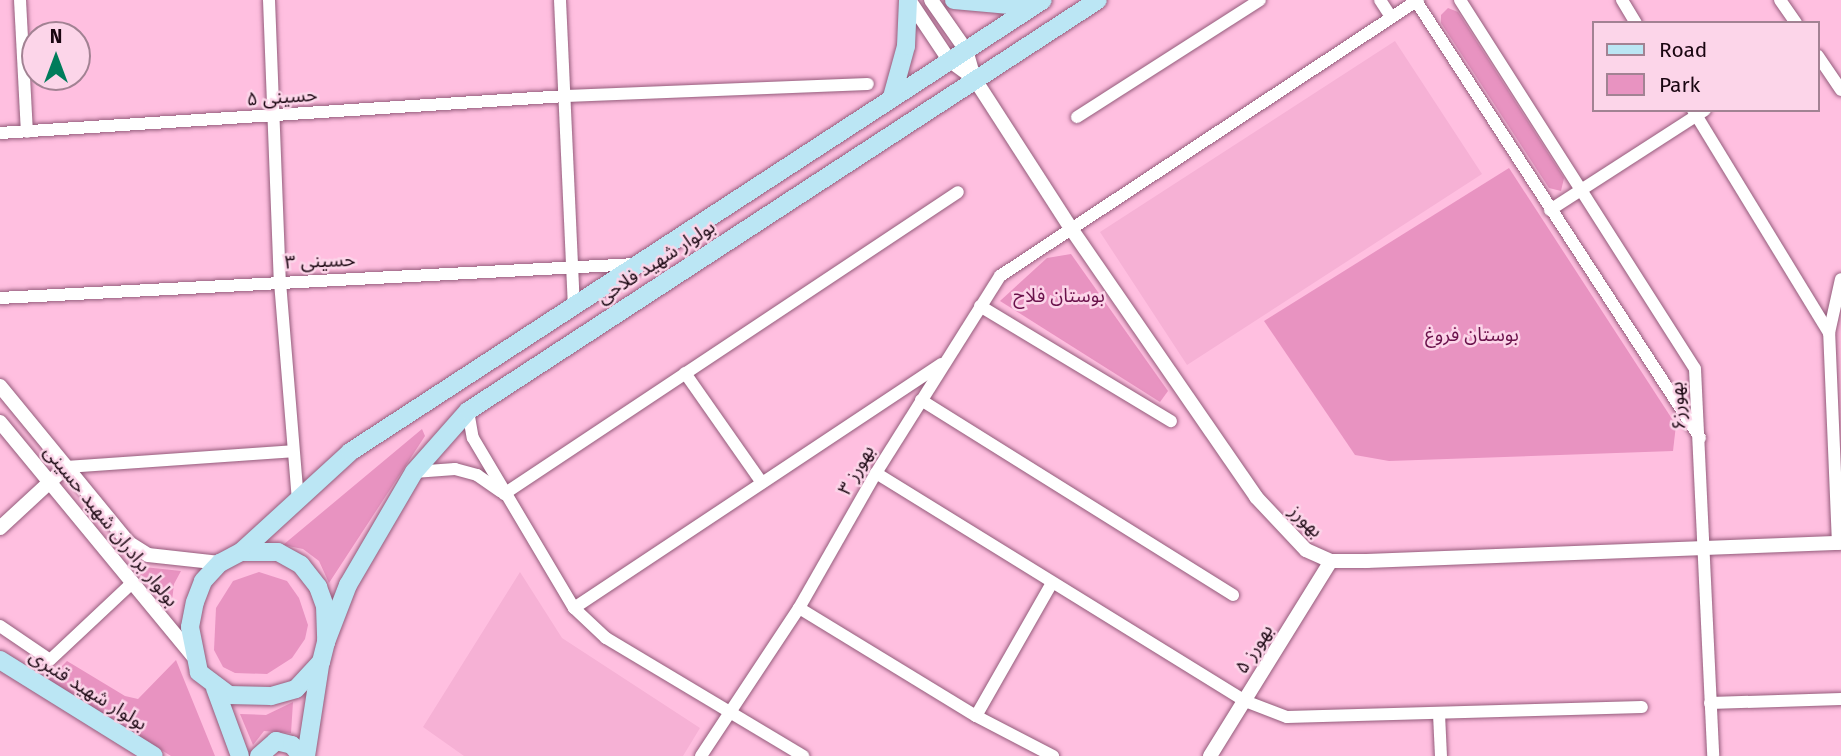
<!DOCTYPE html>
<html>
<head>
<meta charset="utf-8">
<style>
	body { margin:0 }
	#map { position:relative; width:1841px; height:756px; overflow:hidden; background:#ffbfe0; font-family:"Fira Sans","Noto Sans Arabic",sans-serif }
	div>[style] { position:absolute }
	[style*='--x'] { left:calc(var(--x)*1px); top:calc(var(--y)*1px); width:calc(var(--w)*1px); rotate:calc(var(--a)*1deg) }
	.built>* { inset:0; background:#f6b1d5 }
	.green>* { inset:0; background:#e893c1 }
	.roads { filter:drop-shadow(0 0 2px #945c7b) drop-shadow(0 0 2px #945c7b) }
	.minor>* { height:12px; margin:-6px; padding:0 6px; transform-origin:6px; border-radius:6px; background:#fff }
	.tertiary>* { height:14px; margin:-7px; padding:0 7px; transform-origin:7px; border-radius:7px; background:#fff }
	.secondary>* { height:18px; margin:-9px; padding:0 9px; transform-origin:9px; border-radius:9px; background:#bbe6f4 }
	span { translate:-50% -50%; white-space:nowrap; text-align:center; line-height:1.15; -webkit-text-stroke:5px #fcd5e9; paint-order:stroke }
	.street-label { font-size:19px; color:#1a0611 }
	.park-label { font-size:19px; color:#6a124b }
	.legend { position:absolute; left:1592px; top:21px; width:228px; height:91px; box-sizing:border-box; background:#fcd5e9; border:2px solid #a28293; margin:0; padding:9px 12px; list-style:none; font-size:21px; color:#1a0611 }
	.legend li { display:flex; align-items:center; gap:14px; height:35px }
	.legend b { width:35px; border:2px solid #a28293 }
	.north { position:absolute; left:21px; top:21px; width:70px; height:70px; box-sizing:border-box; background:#fcd5e9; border:2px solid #a28293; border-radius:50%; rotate:0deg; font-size:19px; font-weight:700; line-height:28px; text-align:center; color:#1a0611 }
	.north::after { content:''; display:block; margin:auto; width:24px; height:32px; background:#007c5b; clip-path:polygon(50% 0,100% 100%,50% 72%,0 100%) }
</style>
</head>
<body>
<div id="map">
	<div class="built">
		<div style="clip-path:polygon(1395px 41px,1482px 174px,1187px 365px,1100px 232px)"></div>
		<div style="clip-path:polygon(520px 572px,562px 638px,700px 728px,683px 756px,464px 756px,423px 727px)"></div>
	</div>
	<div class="green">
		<div style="clip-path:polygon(1448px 8px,1458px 12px,1564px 178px,1561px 191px,1549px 188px,1441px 23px,1441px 15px)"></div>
		<div style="clip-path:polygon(1509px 168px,1676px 425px,1673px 451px,1389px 461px,1355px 455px,1264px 321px)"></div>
		<div style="clip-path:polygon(1071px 254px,1168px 391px,1160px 402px,1000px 301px,1047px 258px)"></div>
		<div style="clip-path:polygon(422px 429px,425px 436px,329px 583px,319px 561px,303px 549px,283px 545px)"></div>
		<div style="clip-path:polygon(144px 567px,181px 571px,174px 584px,171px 609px,138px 572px)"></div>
		<div style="clip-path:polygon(259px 572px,287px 581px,299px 598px,308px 625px,305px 639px,292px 658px,267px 674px,235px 673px,223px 667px,214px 650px,216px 608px,233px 581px)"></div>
		<div style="clip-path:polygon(176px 660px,215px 756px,171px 756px,48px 680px,67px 661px,125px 696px,138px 699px)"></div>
		<div style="clip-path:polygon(293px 702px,291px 733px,264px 731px,253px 745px,240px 714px,266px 715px)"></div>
	</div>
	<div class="roads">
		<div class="minor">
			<div style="--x:20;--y:0;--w:132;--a:87"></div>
			<div style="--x:269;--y:0;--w:282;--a:87.8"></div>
			<div style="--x:280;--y:282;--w:218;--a:85.3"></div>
			<div style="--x:560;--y:0;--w:306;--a:87.4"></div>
			<div style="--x:1380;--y:0;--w:20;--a:57"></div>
			<div style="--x:1460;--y:0;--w:437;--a:57.5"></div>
			<div style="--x:1695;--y:369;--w:387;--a:87.3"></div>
			<div style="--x:1622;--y:0;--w:27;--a:59"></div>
			<div style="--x:1780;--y:0;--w:28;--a:55"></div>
			<div style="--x:1416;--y:1;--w:521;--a:56.98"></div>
			<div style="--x:1818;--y:56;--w:41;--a:55.9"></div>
			<div style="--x:1693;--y:110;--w:261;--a:58.6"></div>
			<div style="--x:1077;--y:117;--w:217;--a:-32.6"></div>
			<div style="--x:0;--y:133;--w:567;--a:-3.74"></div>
			<div style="--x:566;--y:96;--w:302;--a:-2.3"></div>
			<div style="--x:1550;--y:210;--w:184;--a:-32.8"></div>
			<div style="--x:0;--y:298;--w:636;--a:-3.06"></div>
			<div style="--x:980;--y:306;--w:223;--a:31.1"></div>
			<div style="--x:685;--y:373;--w:134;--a:55"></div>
			<div style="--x:921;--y:400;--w:368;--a:32"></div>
			<div style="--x:468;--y:411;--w:27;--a:80"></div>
			<div style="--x:473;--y:438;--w:198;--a:59.3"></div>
			<div style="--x:574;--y:608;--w:44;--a:43.2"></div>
			<div style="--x:606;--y:638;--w:230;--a:30.9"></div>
			<div style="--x:66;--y:467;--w:227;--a:-4"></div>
			<div style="--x:414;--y:472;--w:41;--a:-4.2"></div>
			<div style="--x:455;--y:469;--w:23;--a:15"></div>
			<div style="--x:477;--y:475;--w:29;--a:35"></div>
			<div style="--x:876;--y:473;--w:434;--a:31.7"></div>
			<div style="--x:1245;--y:701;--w:45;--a:20.9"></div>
			<div style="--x:1287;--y:717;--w:355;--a:-1.6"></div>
			<div style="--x:504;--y:494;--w:545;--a:-33.63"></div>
			<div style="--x:1838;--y:544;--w:211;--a:-92.4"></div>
			<div style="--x:1829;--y:333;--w:55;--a:-77.5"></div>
			<div style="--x:574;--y:608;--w:441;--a:-33.6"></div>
			<div style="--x:799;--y:608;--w:207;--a:31.4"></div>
			<div style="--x:976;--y:716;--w:87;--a:27.5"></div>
			<div style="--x:0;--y:626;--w:60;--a:34.2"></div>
			<div style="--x:50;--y:660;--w:112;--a:-43.2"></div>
			<div style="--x:1710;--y:703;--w:131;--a:-1.7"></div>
			<div style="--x:1439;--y:714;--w:42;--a:87.3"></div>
			<div style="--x:976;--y:716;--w:153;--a:-60.3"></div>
			<div style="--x:701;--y:756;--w:178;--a:-56.5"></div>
			<div style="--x:799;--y:608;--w:155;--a:-60.3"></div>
			<div style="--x:876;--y:473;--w:233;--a:-57.8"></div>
			<div style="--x:1000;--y:276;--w:501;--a:-33.44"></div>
		</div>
		<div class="tertiary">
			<div style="--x:909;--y:0;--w:72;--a:56.3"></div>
			<div style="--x:949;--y:60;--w:31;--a:36"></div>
			<div style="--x:931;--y:0;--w:61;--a:55"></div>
			<div style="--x:966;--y:50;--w:29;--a:74"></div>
			<div style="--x:974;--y:78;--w:177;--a:57.2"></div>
			<div style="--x:1070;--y:227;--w:328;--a:55.4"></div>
			<div style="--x:1256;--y:497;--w:73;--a:46.7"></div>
			<div style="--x:1306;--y:550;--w:27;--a:24"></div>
			<div style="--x:1331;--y:561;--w:36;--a:0"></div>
			<div style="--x:1367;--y:561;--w:474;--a:-2.2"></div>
			<div style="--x:0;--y:386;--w:203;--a:50.6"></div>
			<div style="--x:129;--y:543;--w:22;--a:32"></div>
			<div style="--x:148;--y:555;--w:72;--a:6.3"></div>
			<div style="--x:0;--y:422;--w:302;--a:50.5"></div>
			<div style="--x:0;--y:528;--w:90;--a:-42.7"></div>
			<div style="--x:1210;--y:756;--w:229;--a:-58.2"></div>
		</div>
		<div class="secondary">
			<div style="--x:954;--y:0;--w:78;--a:5.1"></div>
			<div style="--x:892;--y:97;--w:53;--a:-74.6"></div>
			<div style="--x:906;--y:46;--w:46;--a:-87.5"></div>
			<div style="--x:241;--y:552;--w:148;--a:-42.5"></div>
			<div style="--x:350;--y:452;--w:827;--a:-33.11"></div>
			<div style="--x:241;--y:552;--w:37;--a:0"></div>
			<div style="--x:278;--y:552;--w:26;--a:29"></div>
			<div style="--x:301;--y:565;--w:28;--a:52"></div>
			<div style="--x:318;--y:587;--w:20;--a:70"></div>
			<div style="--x:325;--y:606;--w:36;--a:88"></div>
			<div style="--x:326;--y:642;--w:21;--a:104"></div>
			<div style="--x:321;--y:662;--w:37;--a:133"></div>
			<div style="--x:296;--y:689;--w:26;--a:164"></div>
			<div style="--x:271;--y:696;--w:42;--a:-178.6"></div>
			<div style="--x:229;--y:695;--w:38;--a:-143"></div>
			<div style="--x:199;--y:672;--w:46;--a:-101.3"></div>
			<div style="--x:190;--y:627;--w:25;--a:-79"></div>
			<div style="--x:195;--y:602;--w:22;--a:-69"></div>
			<div style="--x:203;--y:581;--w:25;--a:-47"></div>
			<div style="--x:220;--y:563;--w:24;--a:-28"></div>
			<div style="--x:326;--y:642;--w:61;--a:-68.9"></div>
			<div style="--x:348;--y:585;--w:131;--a:-59.7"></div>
			<div style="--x:414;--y:472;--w:81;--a:-48.5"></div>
			<div style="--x:468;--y:411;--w:752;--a:-33.12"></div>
			<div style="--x:0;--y:660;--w:181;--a:31.9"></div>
			<div style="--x:215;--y:688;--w:72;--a:69.8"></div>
			<div style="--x:259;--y:756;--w:23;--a:-41"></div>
			<div style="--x:276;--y:741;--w:16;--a:14"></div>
			<div style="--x:292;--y:745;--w:14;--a:51"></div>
			<div style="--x:306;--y:756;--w:91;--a:-81.2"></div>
		</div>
	</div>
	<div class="street-label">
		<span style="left:282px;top:97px;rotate:-4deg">حسینی ۵</span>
		<span style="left:320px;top:261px;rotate:-2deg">حسینی ۳</span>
		<span style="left:656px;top:262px;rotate:-33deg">بولوار شهید فلاحی</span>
		<span style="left:1678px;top:406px;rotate:-94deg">بهورز۶</span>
		<span style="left:856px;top:470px;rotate:-60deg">بهورز ۳</span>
		<span style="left:1306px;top:521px;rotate:44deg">بهورز</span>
		<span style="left:111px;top:526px;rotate:51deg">بولوار برادران شهید حسینی</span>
		<span style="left:1254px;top:649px;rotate:-58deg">بهورز ۵</span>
		<span style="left:88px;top:690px;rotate:32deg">بولوار شهید قنبری</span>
	</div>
	<div class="park-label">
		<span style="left:1059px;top:296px">بوستان فلاح</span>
		<span style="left:1472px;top:335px">بوستان فروغ</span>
	</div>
	<ul class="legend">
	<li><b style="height:9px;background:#bbe6f4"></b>Road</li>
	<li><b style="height:19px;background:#e893c1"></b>Park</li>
	</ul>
	<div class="north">N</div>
</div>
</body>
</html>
